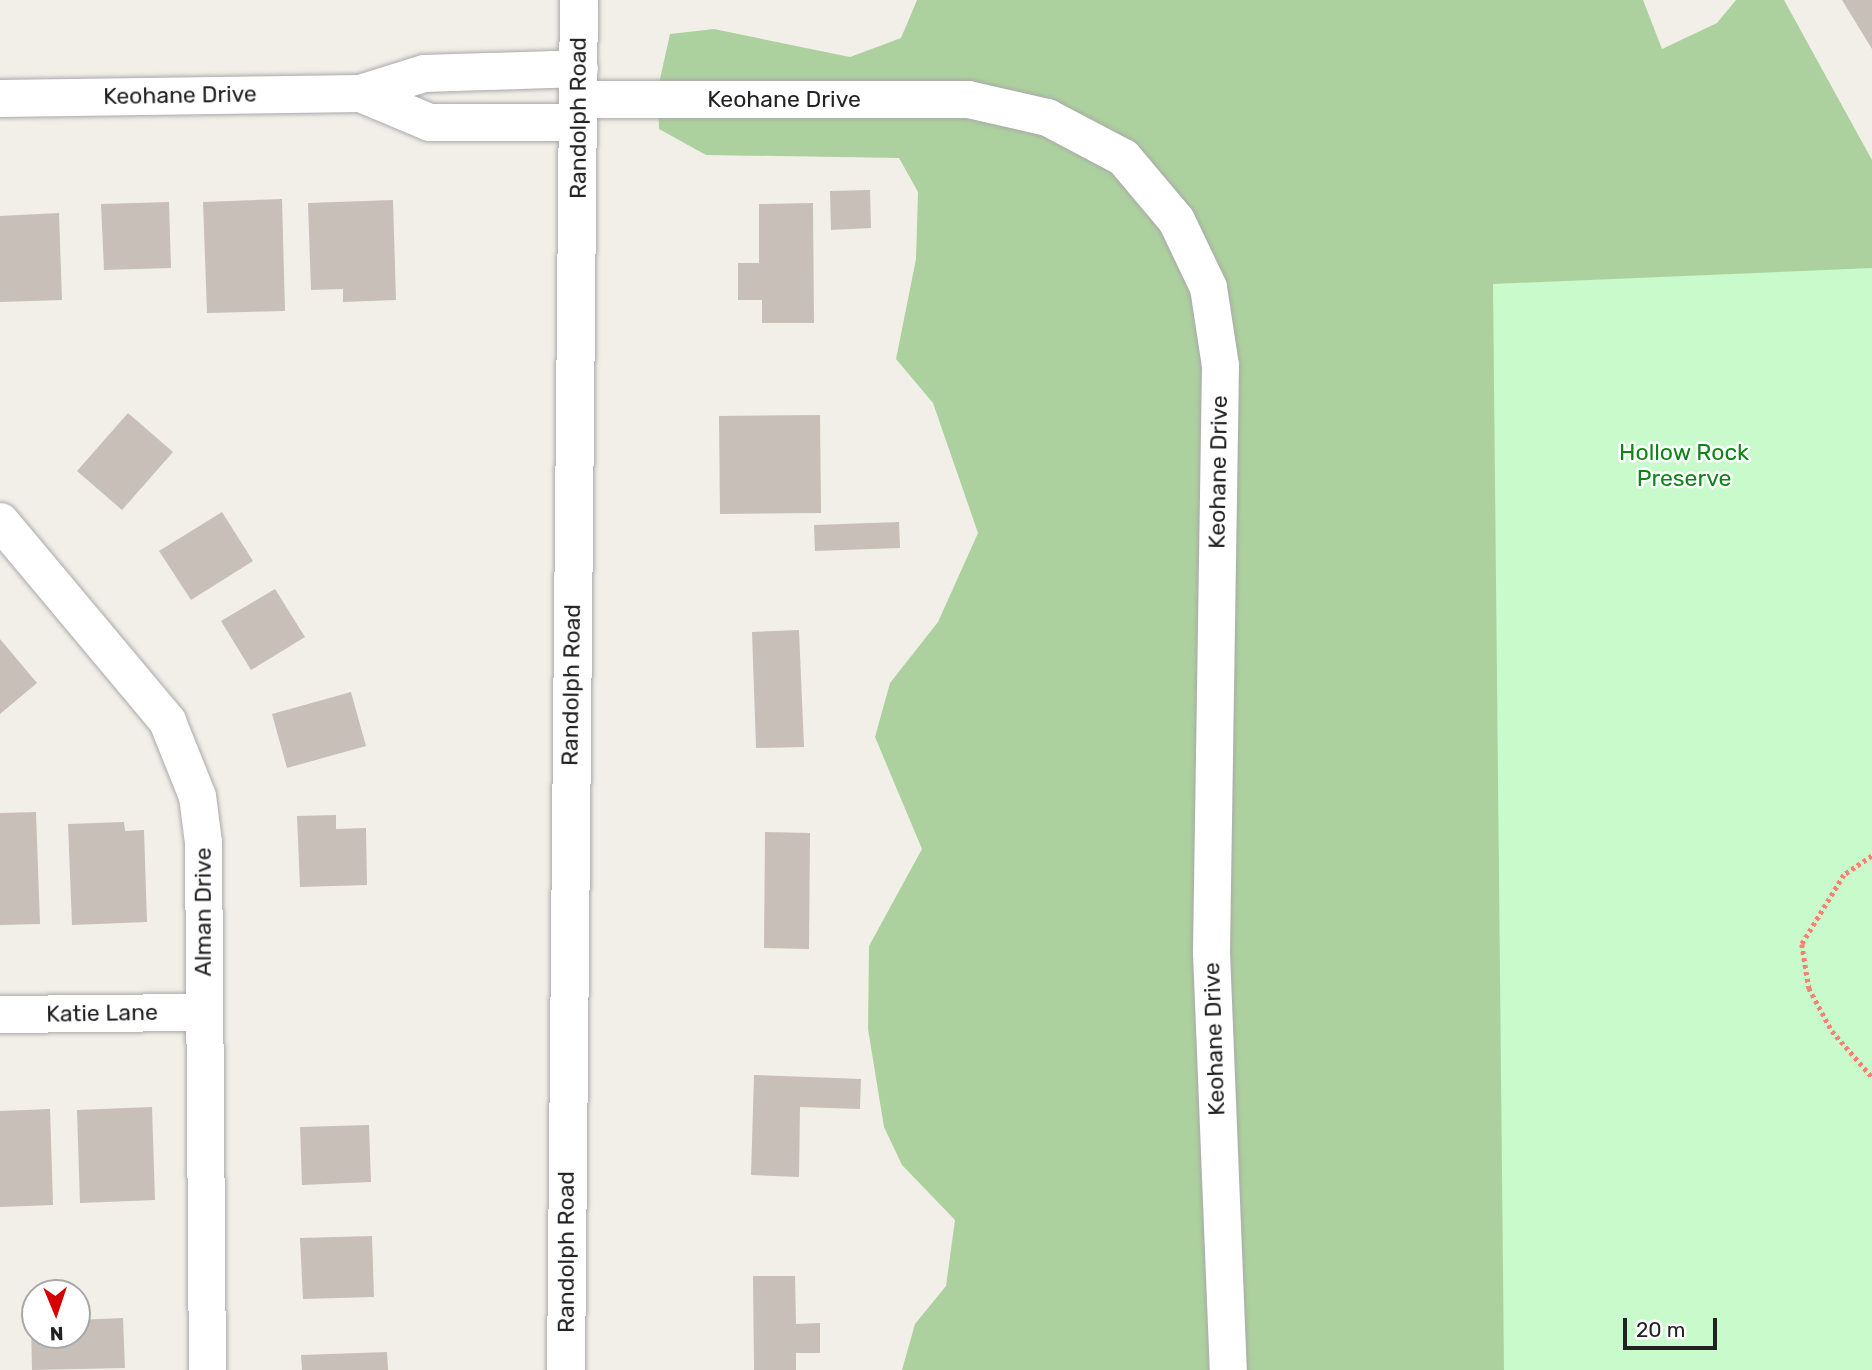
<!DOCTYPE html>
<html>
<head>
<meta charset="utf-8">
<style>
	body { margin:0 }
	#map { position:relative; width:1872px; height:1370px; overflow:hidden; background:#f2efe9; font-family:Rubik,sans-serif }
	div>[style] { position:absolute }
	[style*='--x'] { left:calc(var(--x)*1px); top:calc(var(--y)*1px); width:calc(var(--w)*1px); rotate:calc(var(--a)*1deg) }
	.forest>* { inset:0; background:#add19e }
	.park>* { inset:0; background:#c8facc }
	.building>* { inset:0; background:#c7bfb8 }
	.path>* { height:4.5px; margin-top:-2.25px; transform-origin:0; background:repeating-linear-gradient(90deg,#fa8072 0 3.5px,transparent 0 7px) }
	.roads { filter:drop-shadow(0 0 2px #a9a9a9) drop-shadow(0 0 2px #a9a9a9) }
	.minor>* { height:37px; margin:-18.5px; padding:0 18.5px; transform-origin:18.5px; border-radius:18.5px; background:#fff }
	.tertiary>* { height:38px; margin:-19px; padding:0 19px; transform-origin:19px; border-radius:19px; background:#fff }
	span { translate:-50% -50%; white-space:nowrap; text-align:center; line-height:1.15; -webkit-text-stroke:5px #fff; paint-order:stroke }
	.street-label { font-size:23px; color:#222 }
	.park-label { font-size:23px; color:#0c8416 }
	.north { position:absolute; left:21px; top:1279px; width:70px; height:70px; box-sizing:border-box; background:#fff; border:2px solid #a7a7a7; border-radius:50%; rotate:178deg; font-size:19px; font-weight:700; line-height:28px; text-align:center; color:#222 }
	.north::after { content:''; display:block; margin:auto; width:24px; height:32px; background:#d40000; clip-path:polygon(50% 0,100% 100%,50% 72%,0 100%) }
	.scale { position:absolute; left:1623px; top:1318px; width:94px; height:32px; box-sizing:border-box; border:4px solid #222; border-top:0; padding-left:9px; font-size:21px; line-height:24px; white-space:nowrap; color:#222; -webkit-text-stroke:5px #fff; paint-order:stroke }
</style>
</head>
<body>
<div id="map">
	<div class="forest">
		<div style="clip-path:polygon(917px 0,1643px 0,1662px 49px,1717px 23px,1736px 0,1784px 0,1872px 160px,1872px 1370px,902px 1370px,915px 1324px,946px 1286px,955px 1220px,902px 1165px,884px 1127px,868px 1029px,869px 946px,922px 849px,875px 737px,890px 683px,938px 622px,978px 533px,933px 403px,896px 359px,916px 259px,918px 192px,899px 158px,706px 155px,659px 129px,658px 88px,670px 34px,714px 29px,850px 57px,901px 38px)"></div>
	</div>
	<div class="park">
		<div style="clip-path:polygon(1872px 268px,1872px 1370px,1504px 1370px,1493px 284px)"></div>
	</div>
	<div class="building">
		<div style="clip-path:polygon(1842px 0,1872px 0,1872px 49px)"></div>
		<div style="clip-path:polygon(870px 190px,871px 228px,831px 230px,830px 191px)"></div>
		<div style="clip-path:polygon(282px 199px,285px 311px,207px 313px,203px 202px)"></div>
		<div style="clip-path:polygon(393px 200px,396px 300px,343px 302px,343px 289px,311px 290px,308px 203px)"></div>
		<div style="clip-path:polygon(169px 202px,171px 268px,104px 270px,101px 204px)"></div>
		<div style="clip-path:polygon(813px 203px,814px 323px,762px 323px,762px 300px,738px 300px,738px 263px,759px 263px,759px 204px)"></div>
		<div style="clip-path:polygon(59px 213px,62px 300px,0 302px,0 216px)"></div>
		<div style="clip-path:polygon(128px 413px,173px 452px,122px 510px,77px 471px)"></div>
		<div style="clip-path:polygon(820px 415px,821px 513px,720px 514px,719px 416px)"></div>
		<div style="clip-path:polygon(222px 512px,253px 561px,191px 600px,159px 551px)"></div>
		<div style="clip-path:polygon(899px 522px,900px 548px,815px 551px,814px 525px)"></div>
		<div style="clip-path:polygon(275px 589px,305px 637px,251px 670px,221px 621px)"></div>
		<div style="clip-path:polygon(799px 630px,804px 747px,756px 748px,752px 632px)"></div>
		<div style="clip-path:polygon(0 639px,37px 683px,0 714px)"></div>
		<div style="clip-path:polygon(351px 692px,366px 746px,287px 768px,272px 714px)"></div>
		<div style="clip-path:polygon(36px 812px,40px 924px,0 925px,0 813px)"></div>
		<div style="clip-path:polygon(336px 815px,336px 829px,366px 828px,367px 885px,300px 887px,297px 816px)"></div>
		<div style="clip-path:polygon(124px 822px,125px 831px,144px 830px,147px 922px,72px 925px,68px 824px)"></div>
		<div style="clip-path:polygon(765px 832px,810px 833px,809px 949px,764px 948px)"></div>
		<div style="clip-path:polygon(754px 1075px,861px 1079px,860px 1109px,800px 1107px,799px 1177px,751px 1175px)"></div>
		<div style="clip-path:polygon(152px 1107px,155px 1200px,80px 1203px,77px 1110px)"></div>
		<div style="clip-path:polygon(50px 1109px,53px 1205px,0 1207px,0 1111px)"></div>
		<div style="clip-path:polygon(369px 1125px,371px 1182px,302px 1185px,300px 1127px)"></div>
		<div style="clip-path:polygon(372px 1236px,374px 1297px,303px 1299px,300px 1238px)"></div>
		<div style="clip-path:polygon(753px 1276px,795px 1276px,796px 1324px,820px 1323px,820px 1353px,796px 1353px,796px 1370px,754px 1370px)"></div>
		<div style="clip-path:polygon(123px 1318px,125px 1368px,32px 1370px,31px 1321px,35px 1335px,77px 1335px,77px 1320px)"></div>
		<div style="clip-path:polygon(387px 1352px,388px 1370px,302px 1370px,301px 1355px)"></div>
	</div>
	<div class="path">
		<div style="--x:1872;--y:856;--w:34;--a:146"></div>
		<div style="--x:1844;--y:875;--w:81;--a:121.3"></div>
		<div style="--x:1802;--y:944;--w:45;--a:81"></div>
		<div style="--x:1809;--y:988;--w:49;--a:61.9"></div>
		<div style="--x:1832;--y:1031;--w:61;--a:49"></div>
	</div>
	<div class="roads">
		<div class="minor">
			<div style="--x:360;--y:93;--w:75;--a:22.8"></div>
			<div style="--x:429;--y:122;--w:149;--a:0"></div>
			<div style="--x:0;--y:98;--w:360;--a:-0.8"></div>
			<div style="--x:360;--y:93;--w:67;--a:-17.4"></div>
			<div style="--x:424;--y:73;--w:155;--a:-1.8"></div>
			<div style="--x:578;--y:99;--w:390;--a:0"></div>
			<div style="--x:968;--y:99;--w:81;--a:12.8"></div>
			<div style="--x:1047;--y:117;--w:86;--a:27.8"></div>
			<div style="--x:1123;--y:157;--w:82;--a:49.9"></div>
			<div style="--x:1176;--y:220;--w:74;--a:64.5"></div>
			<div style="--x:1208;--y:287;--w:79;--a:81.3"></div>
			<div style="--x:1220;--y:365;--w:587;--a:90.88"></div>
			<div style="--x:1211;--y:952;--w:418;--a:87.7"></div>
			<div style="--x:0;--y:521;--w:261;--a:50.1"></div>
			<div style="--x:167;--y:721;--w:81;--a:68.2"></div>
			<div style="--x:197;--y:796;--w:46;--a:82.6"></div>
			<div style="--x:203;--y:842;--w:528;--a:89.57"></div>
			<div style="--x:0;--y:1014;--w:203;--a:-0.6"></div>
		</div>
		<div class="tertiary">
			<div style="--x:566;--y:1370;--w:1370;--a:-89.46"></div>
		</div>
	</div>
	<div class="street-label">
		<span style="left:180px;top:95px;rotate:-1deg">Keohane Drive</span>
		<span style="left:784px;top:99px">Keohane Drive</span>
		<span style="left:578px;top:118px;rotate:-90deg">Randolph Road</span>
		<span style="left:1218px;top:472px;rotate:-89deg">Keohane Drive</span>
		<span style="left:571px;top:685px;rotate:-89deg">Randolph Road</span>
		<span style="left:203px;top:912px;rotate:-90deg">Alman Drive</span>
		<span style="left:102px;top:1013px;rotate:-1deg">Katie Lane</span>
		<span style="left:1214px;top:1039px;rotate:-92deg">Keohane Drive</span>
		<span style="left:566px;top:1252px;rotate:-90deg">Randolph Road</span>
	</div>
	<div class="park-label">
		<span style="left:1684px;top:465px">Hollow Rock<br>Preserve</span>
	</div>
	<div class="north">N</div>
	<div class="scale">20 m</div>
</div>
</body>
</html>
